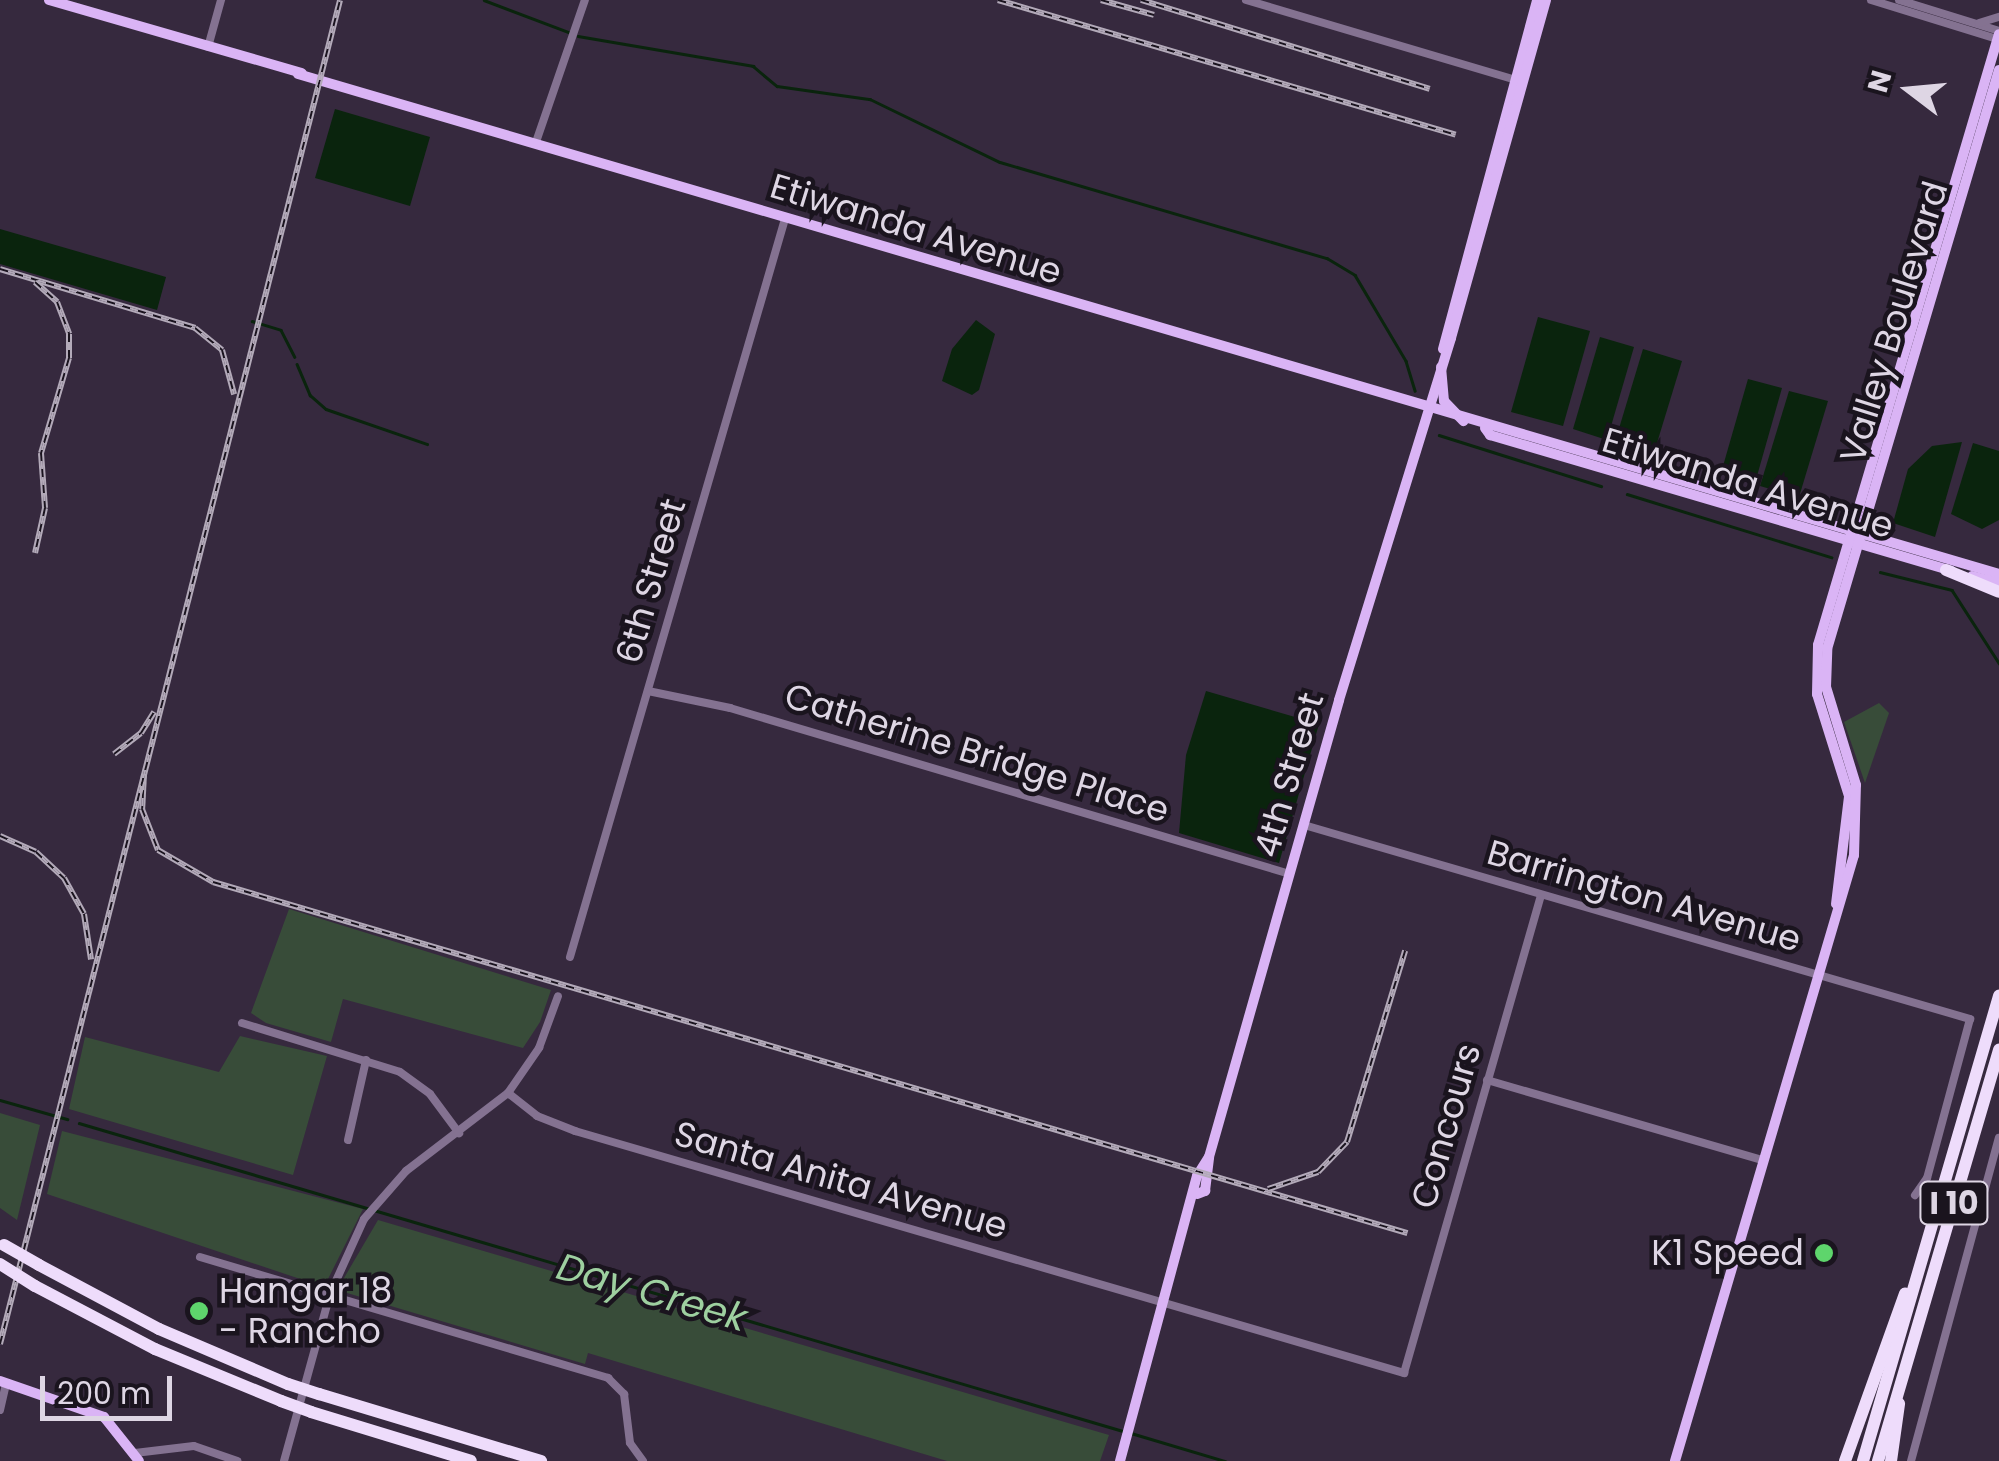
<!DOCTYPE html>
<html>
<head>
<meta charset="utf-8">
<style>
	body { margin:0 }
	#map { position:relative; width:1999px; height:1461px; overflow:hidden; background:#36293e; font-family:Poppins,sans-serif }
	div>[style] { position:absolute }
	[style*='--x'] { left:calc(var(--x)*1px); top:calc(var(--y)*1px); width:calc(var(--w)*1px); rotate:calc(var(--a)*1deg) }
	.green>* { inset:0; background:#384c39 }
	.water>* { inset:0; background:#0a240d }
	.stream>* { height:2.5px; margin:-1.25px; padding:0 1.25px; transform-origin:1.25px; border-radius:1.25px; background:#0a240d }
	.minor>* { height:8px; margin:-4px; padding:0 4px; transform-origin:4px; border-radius:4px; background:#847291 }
	.major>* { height:10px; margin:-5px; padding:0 5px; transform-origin:5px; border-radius:5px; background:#dab4f5 }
	.highway>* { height:12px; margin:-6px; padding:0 6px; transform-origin:6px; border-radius:6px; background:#eedcfb }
	.rail>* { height:6px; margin-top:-3px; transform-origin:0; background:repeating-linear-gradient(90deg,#1a141e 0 8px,#b3aab9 0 16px); box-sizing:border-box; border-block:2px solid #b3aab9 }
	.highway-bridge>* { height:12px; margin:-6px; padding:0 6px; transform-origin:6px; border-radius:6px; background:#eedcfb }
	.dots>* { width:28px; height:28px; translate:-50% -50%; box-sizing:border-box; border:5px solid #1a141e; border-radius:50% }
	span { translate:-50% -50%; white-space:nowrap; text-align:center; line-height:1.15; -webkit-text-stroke:9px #1a141e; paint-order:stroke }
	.shield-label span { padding:2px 8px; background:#1a141e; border:2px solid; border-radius:8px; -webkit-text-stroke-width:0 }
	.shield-label { font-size:32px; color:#ded6e4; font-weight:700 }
	.street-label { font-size:35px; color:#ded6e4 }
	.poi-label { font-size:35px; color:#ded6e4 }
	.right { translate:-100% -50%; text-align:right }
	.left { translate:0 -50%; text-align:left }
	.water-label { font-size:38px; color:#9ed0a0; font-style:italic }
	.north { position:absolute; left:1859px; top:40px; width:100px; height:100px; -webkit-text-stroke:8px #1a141e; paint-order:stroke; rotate:286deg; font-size:28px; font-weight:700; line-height:40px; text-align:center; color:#ded6e4 }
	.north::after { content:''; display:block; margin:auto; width:35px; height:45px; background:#ded6e4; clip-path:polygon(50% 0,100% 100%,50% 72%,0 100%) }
	.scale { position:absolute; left:40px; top:1376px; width:132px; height:45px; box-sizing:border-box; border:5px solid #ded6e4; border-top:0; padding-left:12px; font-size:30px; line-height:35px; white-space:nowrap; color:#ded6e4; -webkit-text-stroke:8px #1a141e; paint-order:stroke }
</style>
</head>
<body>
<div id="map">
	<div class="green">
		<div style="clip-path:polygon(1879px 703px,1889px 713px,1865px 783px,1844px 722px)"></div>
		<div style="clip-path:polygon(289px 909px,551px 990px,540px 1022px,523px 1048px,343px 999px,331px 1042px,266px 1023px,251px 1013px)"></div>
		<div style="clip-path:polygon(240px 1036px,327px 1056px,293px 1175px,69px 1109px,85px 1037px,219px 1072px)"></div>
		<div style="clip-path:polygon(0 1113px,40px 1125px,17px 1220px,0 1208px)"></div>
		<div style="clip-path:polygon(62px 1131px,363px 1209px,324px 1287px,47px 1194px)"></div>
		<div style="clip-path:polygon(378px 1220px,1109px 1435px,1100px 1461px,947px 1461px,588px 1353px,585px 1364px,337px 1290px)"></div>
	</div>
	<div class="water">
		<div style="clip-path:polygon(335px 109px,430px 137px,410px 206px,315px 178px)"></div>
		<div style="clip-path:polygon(0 229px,166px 277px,157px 310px,0 264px)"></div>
		<div style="clip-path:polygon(1538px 317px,1590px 331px,1563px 426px,1511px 412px)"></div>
		<div style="clip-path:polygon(976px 320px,995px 334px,979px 390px,972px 395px,942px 381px,952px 349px)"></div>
		<div style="clip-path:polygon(1600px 337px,1634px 347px,1607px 440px,1573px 429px)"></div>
		<div style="clip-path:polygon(1643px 349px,1682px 361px,1653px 456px,1614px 445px)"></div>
		<div style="clip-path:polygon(1748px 379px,1782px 388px,1755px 483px,1721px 473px)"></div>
		<div style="clip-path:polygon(1789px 391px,1828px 401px,1799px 497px,1760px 486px)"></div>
		<div style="clip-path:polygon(1962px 442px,1935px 537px,1893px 523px,1908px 469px,1932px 446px)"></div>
		<div style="clip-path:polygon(1973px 443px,1999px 451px,1999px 520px,1982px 529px,1951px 514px)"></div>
		<div style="clip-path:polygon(1206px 691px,1319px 724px,1279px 863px,1179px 833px,1186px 755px)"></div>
	</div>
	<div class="stream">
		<div style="--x:484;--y:0;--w:93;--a:20.8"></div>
		<div style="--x:578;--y:36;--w:178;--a:9.7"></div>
		<div style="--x:753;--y:66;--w:31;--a:40"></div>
		<div style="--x:777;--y:86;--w:94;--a:8"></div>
		<div style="--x:870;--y:99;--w:144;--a:25.9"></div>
		<div style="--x:1000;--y:162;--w:341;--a:16.4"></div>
		<div style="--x:1327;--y:258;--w:33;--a:31"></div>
		<div style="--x:1355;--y:275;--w:100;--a:59.3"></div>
		<div style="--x:1406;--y:361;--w:31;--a:73"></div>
		<div style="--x:252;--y:321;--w:30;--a:17"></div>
		<div style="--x:281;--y:330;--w:30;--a:63"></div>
		<div style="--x:297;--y:364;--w:34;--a:67"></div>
		<div style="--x:310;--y:395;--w:21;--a:41"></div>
		<div style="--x:326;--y:409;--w:107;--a:19.1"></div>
		<div style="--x:1439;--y:435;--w:170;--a:17.5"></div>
		<div style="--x:1627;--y:494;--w:214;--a:17.2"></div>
		<div style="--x:1880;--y:572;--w:74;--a:14"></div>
		<div style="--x:1952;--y:590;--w:87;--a:57.2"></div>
		<div style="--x:0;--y:1100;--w:70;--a:15.8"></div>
		<div style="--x:79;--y:1123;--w:1088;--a:16.44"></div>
		<div style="--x:1131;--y:1433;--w:98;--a:16.6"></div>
	</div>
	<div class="minor">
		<div style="--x:1246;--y:0;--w:286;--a:16.5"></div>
		<div style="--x:1871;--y:0;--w:132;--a:17.2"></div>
		<div style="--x:1899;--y:0;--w:105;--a:17.2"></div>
		<div style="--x:1979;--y:23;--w:21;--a:-17"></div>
		<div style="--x:208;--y:47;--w:49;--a:-74.5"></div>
		<div style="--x:536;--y:142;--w:150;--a:-71"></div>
		<div style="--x:648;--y:691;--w:84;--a:11.7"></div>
		<div style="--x:730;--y:708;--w:584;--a:16.51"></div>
		<div style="--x:1304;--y:825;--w:694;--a:16.24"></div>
		<div style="--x:1970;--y:1019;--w:165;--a:105.1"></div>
		<div style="--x:1927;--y:1178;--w:21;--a:125"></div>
		<div style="--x:570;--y:957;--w:769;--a:-73.76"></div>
		<div style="--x:242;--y:1023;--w:165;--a:17.2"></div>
		<div style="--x:400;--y:1072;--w:37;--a:36"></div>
		<div style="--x:430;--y:1094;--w:49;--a:53.4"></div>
		<div style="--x:1487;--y:1080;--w:286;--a:16.2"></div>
		<div style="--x:508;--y:1093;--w:37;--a:38"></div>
		<div style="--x:537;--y:1116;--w:41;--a:21.5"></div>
		<div style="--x:575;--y:1131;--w:864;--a:16.27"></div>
		<div style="--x:1404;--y:1373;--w:497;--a:-74"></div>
		<div style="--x:348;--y:1140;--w:82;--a:-77.3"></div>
		<div style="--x:200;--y:1257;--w:426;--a:16.5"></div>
		<div style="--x:608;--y:1378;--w:23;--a:45"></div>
		<div style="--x:624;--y:1394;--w:49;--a:83"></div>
		<div style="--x:630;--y:1443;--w:22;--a:54"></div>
		<div style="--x:0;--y:1410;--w:26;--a:-77"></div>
		<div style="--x:135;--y:1453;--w:59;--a:-6.8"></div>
		<div style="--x:194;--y:1446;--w:46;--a:19.2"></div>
		<div style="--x:284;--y:1461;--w:173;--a:-74.6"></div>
		<div style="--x:330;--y:1294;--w:82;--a:-65.6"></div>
		<div style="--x:364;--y:1219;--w:64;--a:-48.8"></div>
		<div style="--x:406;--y:1171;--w:128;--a:-37.4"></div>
		<div style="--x:508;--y:1093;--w:55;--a:-55.4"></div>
		<div style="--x:539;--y:1048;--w:55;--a:-69.9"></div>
		<div style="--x:1911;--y:1461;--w:335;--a:-74.8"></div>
	</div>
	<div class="major">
		<div style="--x:49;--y:0;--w:263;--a:16.1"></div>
		<div style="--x:298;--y:74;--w:1773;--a:16.38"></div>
		<div style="--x:1443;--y:349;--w:361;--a:-74.9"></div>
		<div style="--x:1441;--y:367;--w:34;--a:85"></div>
		<div style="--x:1444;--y:401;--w:28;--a:46"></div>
		<div style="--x:1485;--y:428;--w:9;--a:54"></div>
		<div style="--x:1490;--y:435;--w:481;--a:16.4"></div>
		<div style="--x:1972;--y:576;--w:28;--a:15"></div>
		<div style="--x:1836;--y:904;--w:109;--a:-83.1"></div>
		<div style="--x:1849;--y:796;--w:107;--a:-107.4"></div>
		<div style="--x:1817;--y:694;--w:49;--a:-88.8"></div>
		<div style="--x:1818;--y:645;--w:637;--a:-73.5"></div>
		<div style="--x:1197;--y:1194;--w:9;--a:-21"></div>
		<div style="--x:1205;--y:1191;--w:34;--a:-83"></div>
		<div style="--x:1209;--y:1157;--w:475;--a:-74.1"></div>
		<div style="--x:1339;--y:700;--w:379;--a:-72.8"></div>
		<div style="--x:1451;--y:338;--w:351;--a:-74.3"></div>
		<div style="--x:0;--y:1381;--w:110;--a:19.1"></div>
		<div style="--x:104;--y:1417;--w:56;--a:51.5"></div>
		<div style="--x:1120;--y:1461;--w:295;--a:-74.9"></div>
		<div style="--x:1197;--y:1176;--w:22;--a:-58"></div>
		<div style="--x:1675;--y:1461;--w:632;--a:-73.54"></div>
		<div style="--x:1854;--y:855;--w:70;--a:-88.4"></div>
		<div style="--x:1856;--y:785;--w:102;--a:-107"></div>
		<div style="--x:1826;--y:687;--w:38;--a:-88"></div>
		<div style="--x:1827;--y:649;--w:604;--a:-73.46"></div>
	</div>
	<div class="highway">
		<div style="--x:1946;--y:570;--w:57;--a:22.5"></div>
		<div style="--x:39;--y:1265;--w:136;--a:28.1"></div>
		<div style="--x:159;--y:1329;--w:140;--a:23.1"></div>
		<div style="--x:35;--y:1286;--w:136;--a:27.7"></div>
		<div style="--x:155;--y:1349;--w:136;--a:22.4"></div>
		<div style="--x:319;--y:1394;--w:232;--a:16.8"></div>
		<div style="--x:311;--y:1412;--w:167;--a:17"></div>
		<div style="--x:1845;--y:1461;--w:178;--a:-70.3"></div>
		<div style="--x:1863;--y:1461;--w:485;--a:-73.7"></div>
		<div style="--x:1878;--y:1461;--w:429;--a:-73.6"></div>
		<div style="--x:1891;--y:1461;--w:58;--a:-82"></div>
	</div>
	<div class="rail">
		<div style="--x:998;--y:0;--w:477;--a:16.4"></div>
		<div style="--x:1101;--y:0;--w:55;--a:15.8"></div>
		<div style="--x:1141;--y:0;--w:302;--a:17.1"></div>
		<div style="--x:0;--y:269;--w:204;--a:16.8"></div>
		<div style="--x:195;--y:328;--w:35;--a:39"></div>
		<div style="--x:222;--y:350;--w:46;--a:74.7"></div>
		<div style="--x:35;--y:282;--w:30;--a:42"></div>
		<div style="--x:57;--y:302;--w:34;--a:69"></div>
		<div style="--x:69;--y:334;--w:24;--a:90"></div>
		<div style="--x:69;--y:358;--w:99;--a:106.4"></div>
		<div style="--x:41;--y:453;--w:55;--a:85.8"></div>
		<div style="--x:45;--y:508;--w:46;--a:102.5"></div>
		<div style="--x:114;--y:754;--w:34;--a:-38"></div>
		<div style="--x:141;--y:733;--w:25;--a:-58"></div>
		<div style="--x:144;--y:774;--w:35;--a:93"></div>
		<div style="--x:142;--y:809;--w:44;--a:68.7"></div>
		<div style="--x:158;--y:850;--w:64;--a:30.2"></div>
		<div style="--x:213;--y:882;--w:1245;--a:16.38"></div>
		<div style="--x:0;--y:836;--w:39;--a:24"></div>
		<div style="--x:36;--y:852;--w:38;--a:43"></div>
		<div style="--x:64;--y:878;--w:41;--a:60.9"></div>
		<div style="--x:84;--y:914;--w:46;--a:81.2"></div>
		<div style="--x:1268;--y:1189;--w:53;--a:-18.8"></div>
		<div style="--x:1318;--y:1172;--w:42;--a:-46"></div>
		<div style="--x:1347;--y:1142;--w:200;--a:-73.1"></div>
		<div style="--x:0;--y:1344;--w:1386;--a:-75.8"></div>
	</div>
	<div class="highway-bridge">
		<div style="--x:4;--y:1245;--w:40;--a:29.7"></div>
		<div style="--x:0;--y:1264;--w:41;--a:32.2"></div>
		<div style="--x:288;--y:1384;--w:33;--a:18"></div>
		<div style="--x:281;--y:1401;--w:32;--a:20"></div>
	</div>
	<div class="dots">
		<div style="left:1824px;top:1253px;background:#5ed56c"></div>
		<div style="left:199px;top:1311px;background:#5ed56c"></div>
	</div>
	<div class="shield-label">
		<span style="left:1954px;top:1203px">I 10</span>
	</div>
	<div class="street-label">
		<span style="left:916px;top:229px;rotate:17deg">Etiwanda Avenue</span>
		<span style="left:1894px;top:322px;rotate:-73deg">Valley Boulevard</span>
		<span style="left:1748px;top:483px;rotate:17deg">Etiwanda Avenue</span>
		<span style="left:651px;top:581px;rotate:-74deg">6th Street</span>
		<span style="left:977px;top:753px;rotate:17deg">Catherine Bridge Place</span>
		<span style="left:1289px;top:775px;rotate:-74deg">4th Street</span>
		<span style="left:1644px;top:896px;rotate:16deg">Barrington Avenue</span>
		<span style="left:1446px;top:1126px;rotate:-74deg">Concours</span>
		<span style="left:841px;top:1180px;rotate:16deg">Santa Anita Avenue</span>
	</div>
	<div class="poi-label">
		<span class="right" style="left:1804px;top:1253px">K1 Speed</span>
		<span class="left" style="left:219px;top:1311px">Hangar 18<br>- Rancho</span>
	</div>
	<div class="water-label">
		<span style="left:652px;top:1292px;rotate:16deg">Day Creek</span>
	</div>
	<div class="north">N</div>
	<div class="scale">200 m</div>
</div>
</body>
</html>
